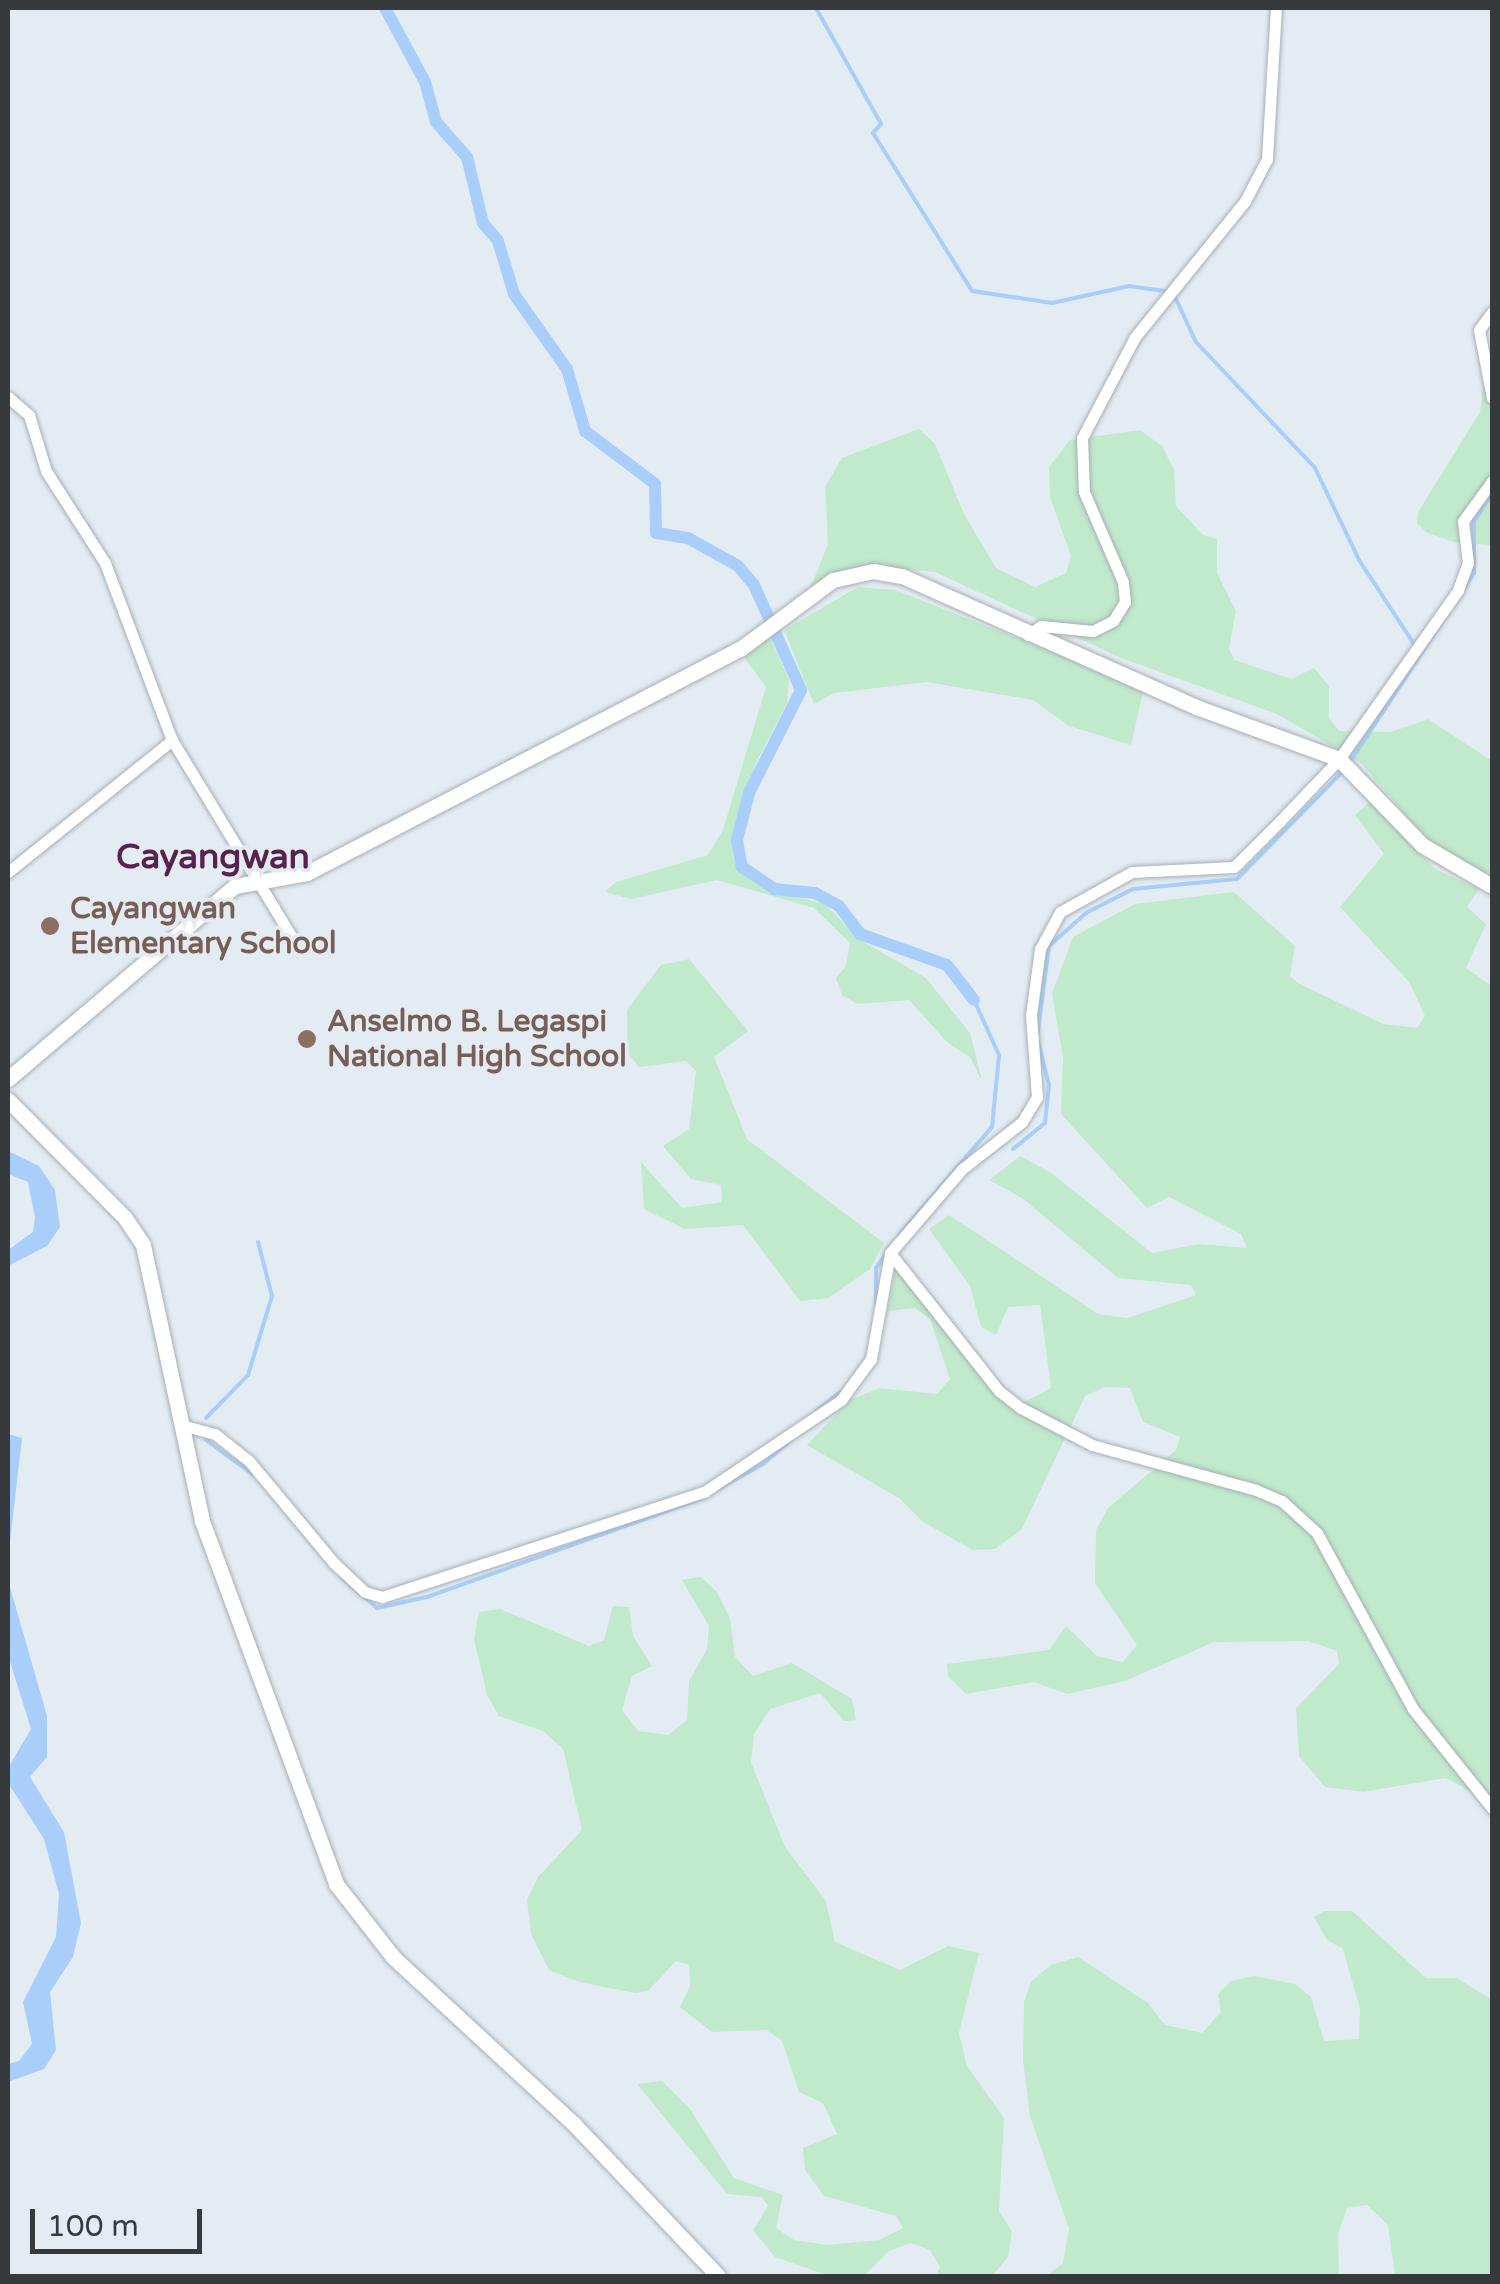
<!DOCTYPE html>
<html>
<head>
<meta charset="utf-8">
<style>
	body { margin:0 }
	#map { position:relative; width:1500px; height:2284px; overflow:hidden; background:#e4ecf3; font-family:"Varela Round",sans-serif }
	div>[style] { position:absolute }
	[style*='--x'] { left:calc(var(--x)*1px); top:calc(var(--y)*1px); width:calc(var(--w)*1px); rotate:calc(var(--a)*1deg) }
	.green>* { inset:0; background:#c0eacb }
	.water>* { inset:0; background:#a9cefa }
	.stream>* { height:4px; margin:-2px; padding:0 2px; transform-origin:2px; border-radius:2px; background:#a9cefa }
	.canal>* { height:12px; margin:-6px; padding:0 6px; transform-origin:6px; border-radius:6px; background:#a9cefa }
	.roads { filter:drop-shadow(0 0 2px #a7afb5) drop-shadow(0 0 2px #a7afb5) }
	.minor>* { height:11px; margin:-5.5px; padding:0 5.5px; transform-origin:5.5px; border-radius:5.5px; background:#fff }
	.tertiary>* { height:15px; margin:-7.5px; padding:0 7.5px; transform-origin:7.5px; border-radius:7.5px; background:#fff }
	.dots>* { width:28px; height:28px; translate:-50% -50%; box-sizing:border-box; border:5px solid #e4ecf3; border-radius:50% }
	span { translate:-50% -50%; white-space:nowrap; text-align:center; line-height:1.15; -webkit-text-stroke:8px #e4ecf3; paint-order:stroke }
	.education-label { font-size:30px; color:#785e54; font-weight:700 }
	.left { translate:0 -50%; text-align:left }
	.quarter-label { font-size:35px; color:#58224e; font-weight:700 }
	.frame { position:absolute; inset:0; border:10px solid #373a3d; pointer-events:none }
	.scale { position:absolute; left:30px; top:2209px; width:172px; height:45px; box-sizing:border-box; border:5px solid #373a3d; border-top:0; padding-left:12px; font-size:30px; line-height:35px; white-space:nowrap; color:#373a3d; -webkit-text-stroke:8px #e4ecf3; paint-order:stroke }
</style>
</head>
<body>
<div id="map">
	<div class="green">
		<div style="clip-path:polygon(1492px 320px,1492px 545px,1453px 542px,1426px 532px,1417px 523px,1418px 512px,1480px 412px)"></div>
		<div style="clip-path:polygon(919px 429px,935px 444px,964px 514px,996px 568px,1035px 587px,1066px 573px,1071px 556px,1050px 497px,1049px 467px,1070px 440px,1140px 430px,1162px 446px,1174px 470px,1176px 506px,1203px 535px,1217px 539px,1217px 573px,1236px 611px,1229px 648px,1234px 660px,1292px 679px,1314px 668px,1329px 686px,1329px 718px,1339px 731px,1391px 732px,1428px 719px,1492px 761px,1492px 884px,1426px 839px,1361px 763px,1277px 714px,1121px 658px,935px 572px,866px 565px,811px 586px,828px 544px,825px 487px,842px 458px)"></div>
		<div style="clip-path:polygon(858px 587px,895px 590px,1144px 688px,1131px 745px,1069px 726px,1033px 700px,927px 682px,834px 693px,814px 704px,784px 630px)"></div>
		<div style="clip-path:polygon(770px 637px,789px 680px,787px 703px,756px 763px,732px 839px,733px 858px,763px 888px,825px 904px,860px 940px,926px 978px,970px 1033px,982px 1081px,970px 1057px,948px 1043px,909px 1000px,857px 1004px,842px 995px,836px 978px,846px 966px,850px 943px,814px 908px,717px 880px,631px 899px,605px 892px,616px 882px,708px 855px,723px 830px,766px 687px,744px 657px)"></div>
		<div style="clip-path:polygon(1370px 802px,1435px 869px,1479px 889px,1467px 907px,1486px 924px,1466px 968px,1492px 986px,1492px 1803px,1446px 1778px,1363px 1792px,1325px 1787px,1299px 1756px,1296px 1708px,1339px 1664px,1337px 1651px,1308px 1641px,1214px 1642px,1125px 1681px,1067px 1694px,1034px 1682px,966px 1694px,948px 1676px,947px 1664px,1049px 1650px,1066px 1626px,1097px 1656px,1123px 1662px,1137px 1645px,1095px 1583px,1096px 1530px,1108px 1508px,1176px 1450px,1180px 1437px,1143px 1422px,1130px 1388px,1105px 1387px,1085px 1396px,1022px 1529px,995px 1549px,973px 1550px,923px 1522px,899px 1498px,807px 1445px,850px 1400px,879px 1388px,937px 1394px,950px 1379px,930px 1319px,915px 1308px,888px 1311px,896px 1265px,1012px 1395px,1024px 1402px,1051px 1388px,1040px 1305px,1008px 1307px,996px 1335px,981px 1327px,970px 1286px,929px 1229px,949px 1215px,1098px 1314px,1127px 1318px,1196px 1295px,1191px 1285px,1118px 1278px,1022px 1198px,989px 1180px,1020px 1156px,1050px 1172px,1152px 1253px,1199px 1244px,1247px 1248px,1241px 1234px,1169px 1197px,1147px 1208px,1061px 1114px,1063px 1057px,1052px 994px,1073px 937px,1135px 904px,1234px 892px,1295px 946px,1290px 976px,1298px 983px,1383px 1024px,1417px 1028px,1425px 1016px,1409px 982px,1340px 907px,1384px 854px,1355px 815px)"></div>
		<div style="clip-path:polygon(689px 959px,748px 1031px,714px 1057px,747px 1139px,884px 1243px,870px 1269px,828px 1298px,800px 1301px,743px 1225px,685px 1229px,644px 1209px,641px 1162px,682px 1208px,722px 1202px,721px 1185px,691px 1179px,663px 1146px,689px 1129px,696px 1071px,686px 1061px,639px 1067px,627px 1052px,627px 1010px,661px 965px)"></div>
		<div style="clip-path:polygon(701px 1577px,717px 1592px,730px 1618px,735px 1657px,753px 1676px,792px 1663px,852px 1699px,856px 1720px,844px 1721px,820px 1693px,770px 1709px,754px 1734px,751px 1762px,785px 1847px,826px 1901px,835px 1942px,900px 1970px,948px 1946px,979px 1953px,959px 2033px,967px 2066px,1004px 2118px,999px 2211px,1012px 2232px,1008px 2257px,992px 2276px,935px 2276px,940px 2267px,930px 2250px,911px 2243px,889px 2251px,864px 2276px,829px 2276px,775px 2257px,753px 2230px,768px 2206px,762px 2197px,727px 2194px,637px 2084px,662px 2081px,690px 2109px,734px 2178px,783px 2195px,776px 2228px,794px 2240px,828px 2245px,879px 2240px,903px 2228px,896px 2216px,824px 2196px,805px 2170px,803px 2148px,837px 2134px,823px 2103px,799px 2092px,782px 2041px,767px 2030px,712px 2032px,680px 2007px,690px 1986px,689px 1965px,676px 1961px,648px 1991px,635px 1993px,579px 1982px,549px 1970px,531px 1934px,527px 1900px,538px 1877px,582px 1830px,563px 1749px,543px 1731px,499px 1716px,487px 1695px,474px 1639px,479px 1612px,500px 1609px,589px 1646px,604px 1640px,613px 1606px,629px 1607px,633px 1636px,652px 1666px,632px 1676px,622px 1710px,638px 1731px,668px 1735px,687px 1720px,689px 1681px,707px 1649px,709px 1626px,682px 1580px)"></div>
		<div style="clip-path:polygon(1324px 1911px,1352px 1911px,1426px 1978px,1457px 1978px,1492px 2000px,1492px 2276px,1395px 2276px,1388px 2225px,1367px 2205px,1347px 2208px,1338px 2234px,1339px 2276px,1047px 2276px,1063px 2263px,1069px 2229px,1030px 2116px,1023px 2060px,1024px 2002px,1031px 1982px,1051px 1965px,1078px 1957px,1148px 2003px,1165px 2025px,1202px 2033px,1221px 2012px,1218px 1994px,1231px 1981px,1254px 1976px,1295px 1984px,1311px 1997px,1324px 2041px,1359px 2039px,1360px 2009px,1343px 1949px,1327px 1940px,1314px 1917px)"></div>
	</div>
	<div class="water">
		<div style="clip-path:polygon(8px 1151px,39px 1166px,55px 1190px,60px 1227px,47px 1246px,8px 1266px,8px 1250px,33px 1232px,35px 1218px,28px 1182px,8px 1174px)"></div>
		<div style="clip-path:polygon(8px 1434px,22px 1438px,8px 1560px)"></div>
		<div style="clip-path:polygon(8px 1580px,47px 1716px,47px 1757px,30px 1777px,64px 1832px,81px 1923px,73px 1957px,50px 1992px,56px 2050px,44px 2069px,8px 2082px,8px 2064px,19px 2061px,32px 2044px,23px 2002px,56px 1937px,59px 1894px,44px 1839px,10px 1786px,8px 1768px,31px 1729px,8px 1655px)"></div>
	</div>
	<div class="stream">
		<div style="--x:816;--y:8;--w:133;--a:60.7"></div>
		<div style="--x:881;--y:124;--w:12;--a:132"></div>
		<div style="--x:873;--y:133;--w:186;--a:57.9"></div>
		<div style="--x:972;--y:291;--w:81;--a:8.5"></div>
		<div style="--x:1052;--y:303;--w:79;--a:-12.4"></div>
		<div style="--x:1129;--y:286;--w:37;--a:8"></div>
		<div style="--x:1175;--y:297;--w:50;--a:65"></div>
		<div style="--x:1196;--y:342;--w:173;--a:46.6"></div>
		<div style="--x:1315;--y:468;--w:102;--a:64.4"></div>
		<div style="--x:1359;--y:560;--w:100;--a:56.8"></div>
		<div style="--x:1492;--y:330;--w:19;--a:90"></div>
		<div style="--x:1350;--y:762;--w:226;--a:-56.7"></div>
		<div style="--x:1474;--y:573;--w:52;--a:-90"></div>
		<div style="--x:1474;--y:521;--w:32;--a:-56"></div>
		<div style="--x:1013;--y:1149;--w:41;--a:-39.1"></div>
		<div style="--x:1045;--y:1123;--w:38;--a:-84"></div>
		<div style="--x:1049;--y:1085;--w:49;--a:-104.3"></div>
		<div style="--x:1037;--y:1038;--w:93;--a:-82.6"></div>
		<div style="--x:1049;--y:946;--w:50;--a:-41.7"></div>
		<div style="--x:1086;--y:913;--w:53;--a:-27.1"></div>
		<div style="--x:1133;--y:889;--w:104;--a:-5.5"></div>
		<div style="--x:1237;--y:879;--w:151;--a:-45.5"></div>
		<div style="--x:899;--y:1235;--w:143;--a:-49.3"></div>
		<div style="--x:992;--y:1127;--w:72;--a:-84.4"></div>
		<div style="--x:999;--y:1055;--w:60;--a:-114.4"></div>
		<div style="--x:876;--y:1303;--w:35;--a:-90"></div>
		<div style="--x:876;--y:1268;--w:16;--a:-55"></div>
		<div style="--x:816;--y:1411;--w:31;--a:-38"></div>
		<div style="--x:206;--y:1418;--w:60;--a:-45.7"></div>
		<div style="--x:248;--y:1375;--w:83;--a:-73.1"></div>
		<div style="--x:272;--y:1296;--w:56;--a:-104.5"></div>
		<div style="--x:206;--y:1440;--w:59;--a:36.1"></div>
		<div style="--x:718;--y:1489;--w:51;--a:-29.1"></div>
		<div style="--x:763;--y:1464;--w:67;--a:-40.8"></div>
		<div style="--x:341;--y:1577;--w:48;--a:40.7"></div>
		<div style="--x:377;--y:1608;--w:51;--a:-12.4"></div>
		<div style="--x:427;--y:1597;--w:291;--a:-19.7"></div>
	</div>
	<div class="canal">
		<div style="--x:385;--y:8;--w:84;--a:61.6"></div>
		<div style="--x:425;--y:82;--w:41;--a:74.6"></div>
		<div style="--x:436;--y:122;--w:47;--a:48.5"></div>
		<div style="--x:467;--y:157;--w:68;--a:76.4"></div>
		<div style="--x:483;--y:223;--w:23;--a:50"></div>
		<div style="--x:498;--y:241;--w:55;--a:73.2"></div>
		<div style="--x:514;--y:294;--w:92;--a:54.8"></div>
		<div style="--x:567;--y:369;--w:65;--a:73.8"></div>
		<div style="--x:585;--y:431;--w:88;--a:37.1"></div>
		<div style="--x:655;--y:484;--w:49;--a:88.8"></div>
		<div style="--x:656;--y:533;--w:32;--a:9"></div>
		<div style="--x:688;--y:538;--w:57;--a:29.2"></div>
		<div style="--x:738;--y:566;--w:25;--a:50"></div>
		<div style="--x:754;--y:585;--w:115;--a:65.9"></div>
		<div style="--x:801;--y:690;--w:115;--a:116.8"></div>
		<div style="--x:749;--y:793;--w:49;--a:104.3"></div>
		<div style="--x:737;--y:840;--w:27;--a:80"></div>
		<div style="--x:742;--y:867;--w:40;--a:34"></div>
		<div style="--x:775;--y:889;--w:40;--a:5.7"></div>
		<div style="--x:815;--y:893;--w:27;--a:28"></div>
		<div style="--x:839;--y:906;--w:35;--a:53"></div>
		<div style="--x:860;--y:934;--w:92;--a:19.6"></div>
		<div style="--x:947;--y:965;--w:44;--a:52.4"></div>
	</div>
	<div class="roads">
		<div class="minor">
			<div style="--x:1492;--y:312;--w:22;--a:126"></div>
			<div style="--x:1479;--y:330;--w:69;--a:79.2"></div>
			<div style="--x:8;--y:397;--w:28;--a:41"></div>
			<div style="--x:29;--y:415;--w:59;--a:73.1"></div>
			<div style="--x:46;--y:471;--w:109;--a:57.3"></div>
			<div style="--x:105;--y:563;--w:189;--a:69.3"></div>
			<div style="--x:172;--y:740;--w:242;--a:58.7"></div>
			<div style="--x:1028;--y:635;--w:16;--a:-35"></div>
			<div style="--x:1041;--y:626;--w:52;--a:5.5"></div>
			<div style="--x:1093;--y:631;--w:22;--a:-27"></div>
			<div style="--x:1113;--y:621;--w:22;--a:-58"></div>
			<div style="--x:1125;--y:602;--w:20;--a:-96"></div>
			<div style="--x:1123;--y:582;--w:98;--a:-113.4"></div>
			<div style="--x:1084;--y:492;--w:54;--a:-92.1"></div>
			<div style="--x:1082;--y:438;--w:114;--a:-62.3"></div>
			<div style="--x:1135;--y:337;--w:175;--a:-51"></div>
			<div style="--x:1245;--y:201;--w:47;--a:-62.4"></div>
			<div style="--x:1267;--y:159;--w:151;--a:-86.6"></div>
			<div style="--x:8;--y:872;--w:211;--a:-38.8"></div>
			<div style="--x:890;--y:1253;--w:176;--a:51.7"></div>
			<div style="--x:999;--y:1391;--w:28;--a:38"></div>
			<div style="--x:1021;--y:1408;--w:80;--a:27.5"></div>
			<div style="--x:1092;--y:1445;--w:170;--a:15.3"></div>
			<div style="--x:1256;--y:1490;--w:28;--a:23"></div>
			<div style="--x:1282;--y:1501;--w:47;--a:42.4"></div>
			<div style="--x:1317;--y:1533;--w:200;--a:61.4"></div>
			<div style="--x:1413;--y:1709;--w:127;--a:51.4"></div>
			<div style="--x:185;--y:1426;--w:31;--a:15"></div>
			<div style="--x:215;--y:1434;--w:43;--a:38.5"></div>
			<div style="--x:249;--y:1461;--w:133;--a:50.2"></div>
			<div style="--x:334;--y:1563;--w:42;--a:43.1"></div>
			<div style="--x:365;--y:1592;--w:18;--a:16"></div>
			<div style="--x:382;--y:1597;--w:339;--a:-18.1"></div>
			<div style="--x:704;--y:1492;--w:165;--a:-33.9"></div>
			<div style="--x:841;--y:1400;--w:51;--a:-53.8"></div>
			<div style="--x:871;--y:1359;--w:108;--a:-79.8"></div>
			<div style="--x:890;--y:1253;--w:111;--a:-49.4"></div>
			<div style="--x:962;--y:1169;--w:76;--a:-38.1"></div>
			<div style="--x:1022;--y:1122;--w:29;--a:-59"></div>
			<div style="--x:1037;--y:1097;--w:82;--a:-94.2"></div>
			<div style="--x:1031;--y:1015;--w:67;--a:-82.2"></div>
			<div style="--x:1040;--y:949;--w:42;--a:-61.6"></div>
			<div style="--x:1060;--y:912;--w:82;--a:-29.1"></div>
			<div style="--x:1132;--y:872;--w:102;--a:-2.8"></div>
			<div style="--x:1234;--y:867;--w:65;--a:-45"></div>
			<div style="--x:1280;--y:821;--w:86;--a:-46.4"></div>
			<div style="--x:1339;--y:759;--w:207;--a:-54.8"></div>
			<div style="--x:1458;--y:590;--w:29;--a:-70"></div>
			<div style="--x:1468;--y:563;--w:42;--a:-96.8"></div>
			<div style="--x:1463;--y:521;--w:49;--a:-54.1"></div>
		</div>
		<div class="tertiary">
			<div style="--x:8;--y:1079;--w:298;--a:-40.4"></div>
			<div style="--x:235;--y:886;--w:73;--a:-10.2"></div>
			<div style="--x:307;--y:873;--w:488;--a:-27.4"></div>
			<div style="--x:740;--y:649;--w:116;--a:-36.6"></div>
			<div style="--x:833;--y:580;--w:41;--a:-12.7"></div>
			<div style="--x:873;--y:571;--w:29;--a:10"></div>
			<div style="--x:902;--y:576;--w:325;--a:24"></div>
			<div style="--x:1199;--y:708;--w:149;--a:20"></div>
			<div style="--x:1339;--y:759;--w:120;--a:46"></div>
			<div style="--x:1422;--y:845;--w:81;--a:30.4"></div>
			<div style="--x:8;--y:1100;--w:166;--a:45.2"></div>
			<div style="--x:125;--y:1218;--w:32;--a:56"></div>
			<div style="--x:143;--y:1245;--w:282;--a:77.9"></div>
			<div style="--x:202;--y:1521;--w:387;--a:69.7"></div>
			<div style="--x:336;--y:1884;--w:93;--a:52"></div>
			<div style="--x:393;--y:1957;--w:246;--a:42.7"></div>
			<div style="--x:574;--y:2124;--w:209;--a:46.5"></div>
		</div>
	</div>
	<div class="dots">
		<div style="left:50px;top:926px;background:#8d6e63"></div>
		<div style="left:307px;top:1039px;background:#8d6e63"></div>
	</div>
	<div class="education-label">
		<span class="left" style="left:70px;top:926px">Cayangwan<br>Elementary School</span>
		<span class="left" style="left:327px;top:1039px">Anselmo B. Legaspi<br>National High School</span>
	</div>
	<div class="quarter-label">
		<span style="left:213px;top:857px">Cayangwan</span>
	</div>
	<div class="frame"></div>
	<div class="scale">100 m</div>
</div>
</body>
</html>
